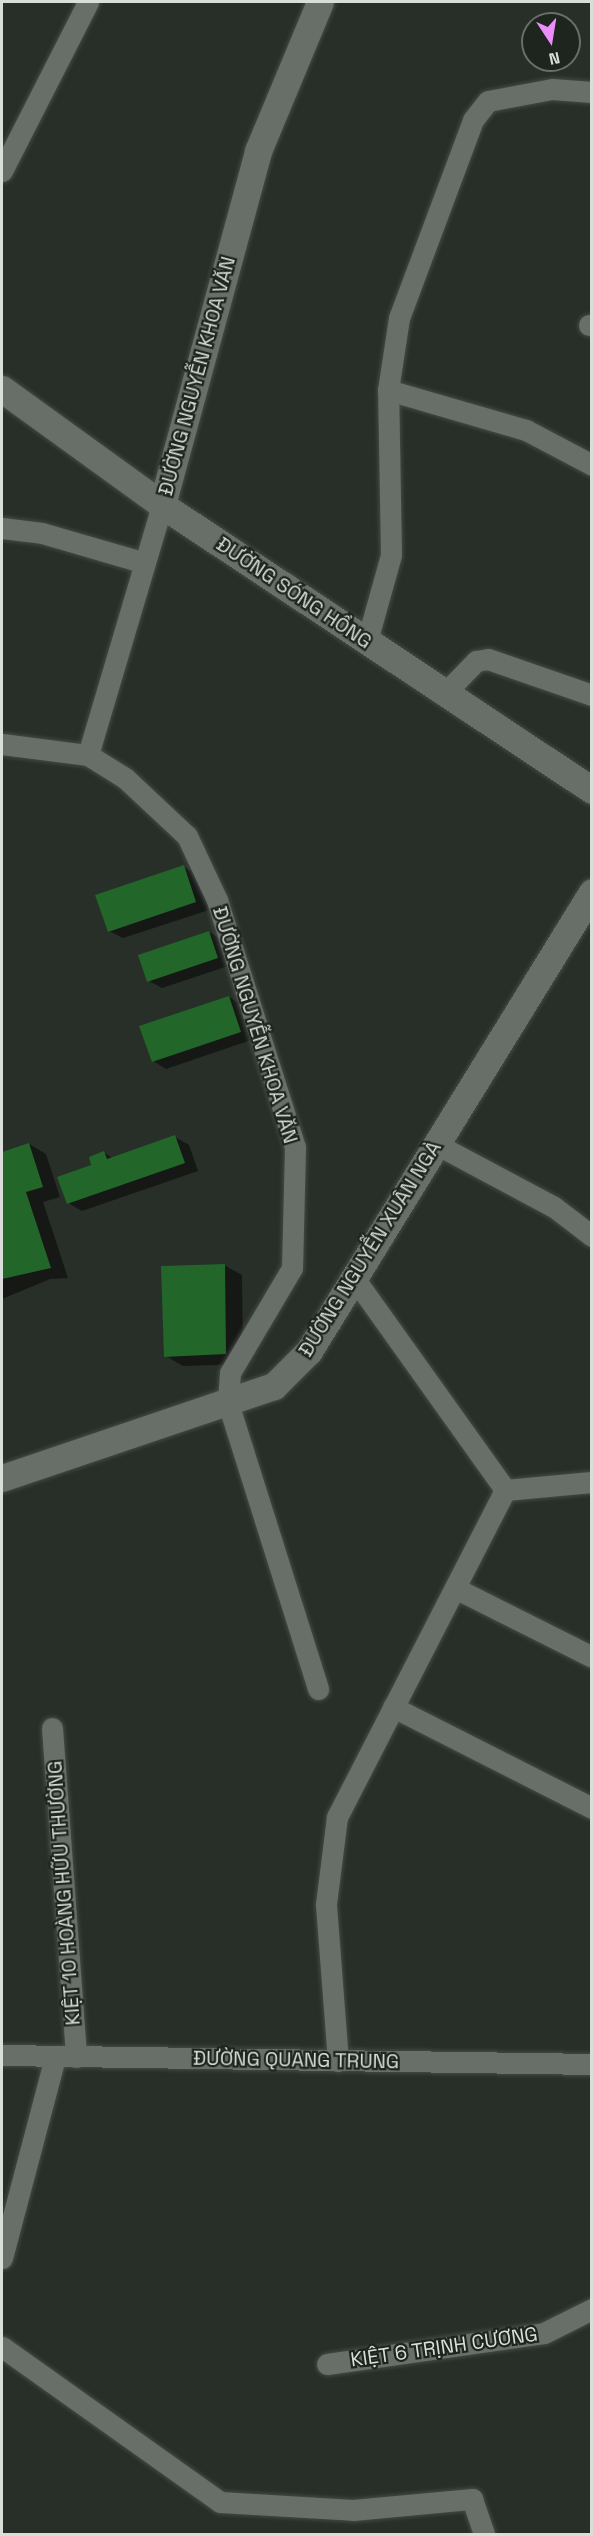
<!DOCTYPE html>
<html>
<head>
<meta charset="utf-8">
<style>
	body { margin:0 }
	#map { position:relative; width:593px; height:2536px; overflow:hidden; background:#282e28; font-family:"Space Grotesk",sans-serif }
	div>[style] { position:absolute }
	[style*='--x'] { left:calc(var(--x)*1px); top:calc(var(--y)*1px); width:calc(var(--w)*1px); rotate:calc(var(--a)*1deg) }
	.shadow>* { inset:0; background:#0007 }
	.building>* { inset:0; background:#23662a }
	.roads { filter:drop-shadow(0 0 2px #454a45) drop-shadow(0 0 2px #454a45) }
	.minor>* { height:21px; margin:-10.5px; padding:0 10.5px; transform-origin:10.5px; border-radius:10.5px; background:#686f68 }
	.tertiary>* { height:27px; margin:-13.5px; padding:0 13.5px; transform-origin:13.5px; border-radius:13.5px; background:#686f68 }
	span { translate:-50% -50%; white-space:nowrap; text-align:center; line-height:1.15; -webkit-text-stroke:4.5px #1e241e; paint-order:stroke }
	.street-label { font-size:20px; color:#dadeda }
	.frame { position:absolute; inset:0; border:3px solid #dadeda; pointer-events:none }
	.north { position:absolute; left:521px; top:12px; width:60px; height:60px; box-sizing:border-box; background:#1e241e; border:2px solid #696e69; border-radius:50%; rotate:168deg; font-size:16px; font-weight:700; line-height:24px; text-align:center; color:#dadeda }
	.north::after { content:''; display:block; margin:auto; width:21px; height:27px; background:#eb8dfb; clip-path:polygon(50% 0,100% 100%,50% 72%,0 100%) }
</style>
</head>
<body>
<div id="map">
	<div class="shadow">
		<div style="clip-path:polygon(184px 867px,197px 875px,209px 910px,123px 938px,109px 931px)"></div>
		<div style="clip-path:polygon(209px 932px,222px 940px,231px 965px,162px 988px,149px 981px)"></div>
		<div style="clip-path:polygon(229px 997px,242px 1005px,254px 1039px,166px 1069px,153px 1061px)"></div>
		<div style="clip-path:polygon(175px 1137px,189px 1145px,198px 1171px,82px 1211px,68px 1203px,104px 1153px,113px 1158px)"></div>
		<div style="clip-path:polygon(29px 1144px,46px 1154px,60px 1197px,43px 1202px,68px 1278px,50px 1279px,2px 1299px,2px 1153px)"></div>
		<div style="clip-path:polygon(224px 1265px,242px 1275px,243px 1364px,183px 1366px,166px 1356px)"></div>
	</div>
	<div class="building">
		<div style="clip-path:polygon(184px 865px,196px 902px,108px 932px,95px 895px)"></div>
		<div style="clip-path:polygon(209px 931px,218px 958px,147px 982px,138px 955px)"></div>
		<div style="clip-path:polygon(229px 996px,241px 1032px,152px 1062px,139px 1026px)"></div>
		<div style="clip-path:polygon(175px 1135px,185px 1163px,67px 1204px,57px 1177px,91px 1165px,89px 1157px,104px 1151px,107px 1159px)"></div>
		<div style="clip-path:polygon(29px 1143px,43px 1187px,26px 1192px,51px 1268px,2px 1279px,2px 1152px)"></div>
		<div style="clip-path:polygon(225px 1264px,226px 1354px,164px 1357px,161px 1266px)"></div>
	</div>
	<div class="roads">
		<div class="minor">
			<div style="--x:2;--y:171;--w:190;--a:-63"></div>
			<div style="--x:589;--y:325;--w:3;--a:0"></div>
			<div style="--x:388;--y:390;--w:144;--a:16.2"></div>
			<div style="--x:526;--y:430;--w:75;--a:27.9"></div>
			<div style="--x:2;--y:528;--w:40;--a:7.1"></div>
			<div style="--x:42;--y:533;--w:107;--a:16.2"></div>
			<div style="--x:367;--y:641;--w:89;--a:-74.4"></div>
			<div style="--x:391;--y:555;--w:165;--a:-91"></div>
			<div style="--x:388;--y:390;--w:73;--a:-81.3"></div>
			<div style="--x:399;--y:318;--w:211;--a:-69.5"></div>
			<div style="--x:473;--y:120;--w:24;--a:-52"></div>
			<div style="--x:488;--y:101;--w:65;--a:-10.6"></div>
			<div style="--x:552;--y:89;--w:40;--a:4.3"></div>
			<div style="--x:445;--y:693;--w:45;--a:-45.9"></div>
			<div style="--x:476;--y:661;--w:12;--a:-9"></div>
			<div style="--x:488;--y:659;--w:110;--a:19.1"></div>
			<div style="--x:2;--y:744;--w:87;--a:7.3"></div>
			<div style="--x:88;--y:755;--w:44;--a:31.9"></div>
			<div style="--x:125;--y:778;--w:85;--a:43.1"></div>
			<div style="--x:187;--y:836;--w:71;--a:64.9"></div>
			<div style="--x:217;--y:900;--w:259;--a:72.5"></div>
			<div style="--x:295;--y:1147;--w:121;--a:91.4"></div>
			<div style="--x:292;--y:1268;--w:122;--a:120.6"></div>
			<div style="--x:230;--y:1373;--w:30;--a:94"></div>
			<div style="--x:228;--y:1403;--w:300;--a:72.5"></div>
			<div style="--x:88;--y:755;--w:261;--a:-73.5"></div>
			<div style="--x:436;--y:1144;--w:134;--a:28.1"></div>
			<div style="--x:554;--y:1207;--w:48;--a:37.3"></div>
			<div style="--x:354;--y:1278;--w:260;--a:54.5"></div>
			<div style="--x:505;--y:1490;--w:87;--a:-5.3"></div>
			<div style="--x:455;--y:1588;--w:153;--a:26.7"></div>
			<div style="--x:393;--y:1707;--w:223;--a:26.9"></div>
			<div style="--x:52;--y:1728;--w:330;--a:85.8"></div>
			<div style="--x:2;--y:2055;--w:590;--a:0.87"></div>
			<div style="--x:338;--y:2061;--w:157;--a:-94.4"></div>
			<div style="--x:326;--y:1904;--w:88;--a:-82.8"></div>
			<div style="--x:337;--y:1817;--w:368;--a:-62.8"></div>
			<div style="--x:2;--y:2258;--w:208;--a:-75.2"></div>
			<div style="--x:2;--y:2347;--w:267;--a:35.4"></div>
			<div style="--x:220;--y:2502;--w:133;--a:3.4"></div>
			<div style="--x:353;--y:2510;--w:120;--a:-5.3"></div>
			<div style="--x:472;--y:2499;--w:37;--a:71"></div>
			<div style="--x:327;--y:2364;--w:219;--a:-8.1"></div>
			<div style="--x:544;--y:2333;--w:54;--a:-26.6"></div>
		</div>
		<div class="tertiary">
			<div style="--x:2;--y:389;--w:198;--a:35.9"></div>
			<div style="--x:162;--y:505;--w:516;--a:33.54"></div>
			<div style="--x:162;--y:505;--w:367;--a:-74.8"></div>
			<div style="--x:258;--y:151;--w:161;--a:-67.4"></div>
			<div style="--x:2;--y:1478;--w:287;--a:-18.7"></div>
			<div style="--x:274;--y:1386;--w:49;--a:-45"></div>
			<div style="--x:309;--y:1351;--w:539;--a:-58.34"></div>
		</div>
	</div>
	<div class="street-label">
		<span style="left:197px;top:376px;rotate:-75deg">ĐƯỜNG NGUYỄN KHOA VĂN</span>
		<span style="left:294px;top:593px;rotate:34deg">ĐƯỜNG SÓNG HỒNG</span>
		<span style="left:255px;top:1025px;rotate:73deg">ĐƯỜNG NGUYỄN KHOA VĂN</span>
		<span style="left:370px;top:1249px;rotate:-58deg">ĐƯỜNG NGUYỄN XUÂN NGÀ</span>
		<span style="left:64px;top:1893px;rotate:-94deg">KIỆT 10 HOÀNG HỮU THƯỜNG</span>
		<span style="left:296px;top:2060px;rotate:1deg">ĐƯỜNG QUANG TRUNG</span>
		<span style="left:444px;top:2347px;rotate:-8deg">KIỆT 6 TRỊNH CƯƠNG</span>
	</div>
	<div class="frame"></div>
	<div class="north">N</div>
</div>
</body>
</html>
